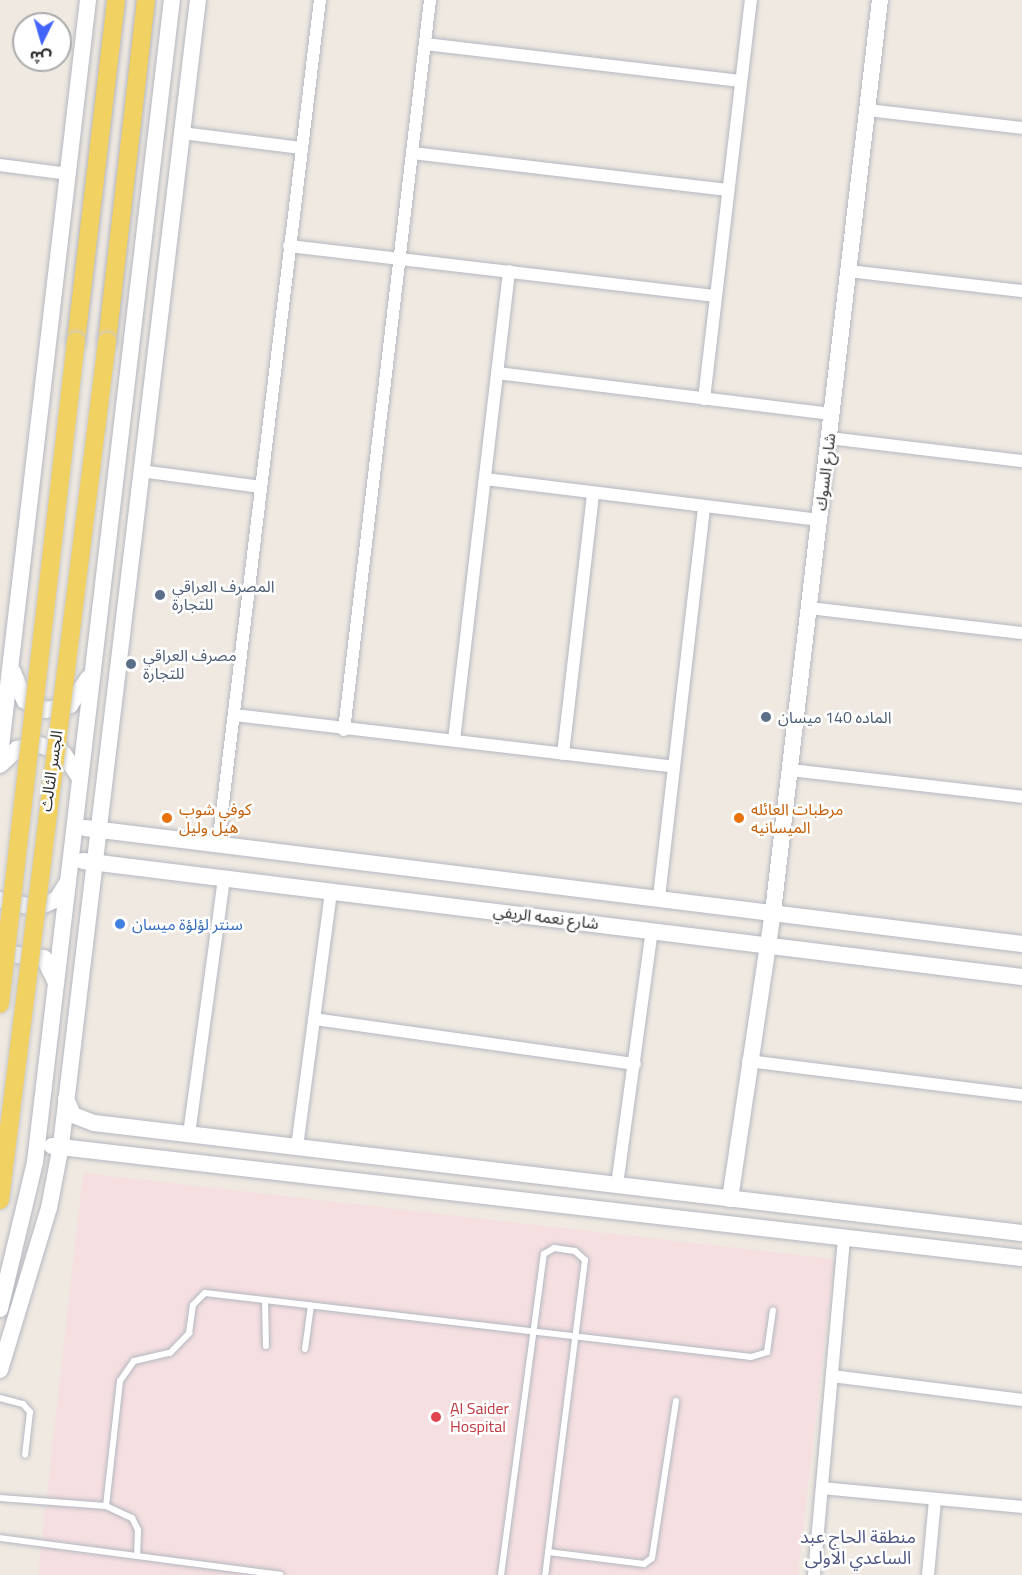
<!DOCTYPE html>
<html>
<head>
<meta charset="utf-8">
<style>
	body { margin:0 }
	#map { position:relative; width:1022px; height:1575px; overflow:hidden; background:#efe9e1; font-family:"Titillium Web","Noto Sans Arabic",sans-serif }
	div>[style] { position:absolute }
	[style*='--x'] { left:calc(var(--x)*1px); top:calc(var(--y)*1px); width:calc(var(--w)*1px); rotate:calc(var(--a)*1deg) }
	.medical>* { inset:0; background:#f5dfe0 }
	.roads { filter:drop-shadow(0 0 2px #b4b7c1) drop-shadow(0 0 2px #b4b7c1) }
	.lane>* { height:6px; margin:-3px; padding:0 3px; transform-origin:3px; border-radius:3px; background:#fff }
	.street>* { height:12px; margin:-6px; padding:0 6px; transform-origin:6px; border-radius:6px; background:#fff }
	.secondary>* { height:16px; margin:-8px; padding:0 8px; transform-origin:8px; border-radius:8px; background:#fff }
	.primary>* { height:18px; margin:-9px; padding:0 9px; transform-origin:9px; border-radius:9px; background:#f2d163 }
	.bridges { filter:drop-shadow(0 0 2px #c9c9c9) drop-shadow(0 0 2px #c9c9c9) }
	.primary-bridge>* { height:18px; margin:-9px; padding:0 9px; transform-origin:9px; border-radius:9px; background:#f2d163 }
	.dots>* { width:16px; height:16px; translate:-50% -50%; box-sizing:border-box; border:3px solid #fff; border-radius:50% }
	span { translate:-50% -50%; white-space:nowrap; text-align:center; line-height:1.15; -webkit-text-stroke:5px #fff; paint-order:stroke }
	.street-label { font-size:16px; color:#2e2e2e }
	.service-label { font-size:16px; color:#4e5e75 }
	.left { translate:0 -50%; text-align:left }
	.food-label { font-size:16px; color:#c56008 }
	.shop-label { font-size:16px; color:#366cbe }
	.health-label { font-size:16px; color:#be3a42 }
	.neighbourhood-label { font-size:18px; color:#4d5680 }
	.north { position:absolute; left:12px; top:12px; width:60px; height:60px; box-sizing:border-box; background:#fff; border:2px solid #ababab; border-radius:50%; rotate:185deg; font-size:16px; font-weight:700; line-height:24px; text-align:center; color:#2e2e2e }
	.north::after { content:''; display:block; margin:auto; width:21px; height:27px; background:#4264fb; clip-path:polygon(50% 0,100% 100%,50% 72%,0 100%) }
</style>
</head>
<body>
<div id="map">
	<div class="medical">
		<div style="clip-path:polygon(83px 1173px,834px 1259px,798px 1575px,38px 1575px)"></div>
	</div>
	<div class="roads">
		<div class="lane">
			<div style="--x:265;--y:1300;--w:46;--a:88.8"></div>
			<div style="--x:305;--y:1349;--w:44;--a:-82.2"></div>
			<div style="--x:0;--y:1398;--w:24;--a:15"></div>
			<div style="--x:23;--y:1404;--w:11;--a:49"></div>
			<div style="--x:30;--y:1412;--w:43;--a:96.6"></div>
			<div style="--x:0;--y:1498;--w:106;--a:4.3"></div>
			<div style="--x:106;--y:1506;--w:126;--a:-83.6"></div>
			<div style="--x:120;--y:1381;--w:24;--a:-55"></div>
			<div style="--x:134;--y:1361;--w:37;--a:-13"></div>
			<div style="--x:170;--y:1353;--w:28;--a:-46"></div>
			<div style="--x:189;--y:1333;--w:28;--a:-82"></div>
			<div style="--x:193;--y:1305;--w:17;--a:-45"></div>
			<div style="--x:205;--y:1293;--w:550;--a:6.69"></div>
			<div style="--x:751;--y:1357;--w:17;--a:-17"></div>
			<div style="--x:767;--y:1352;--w:42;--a:-81.9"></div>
			<div style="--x:106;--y:1506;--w:29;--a:25"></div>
			<div style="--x:132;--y:1518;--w:13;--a:63"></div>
			<div style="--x:138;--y:1530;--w:26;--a:92"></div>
			<div style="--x:0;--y:1538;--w:283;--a:7.5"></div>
			<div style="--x:548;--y:1552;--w:97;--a:7.1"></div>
			<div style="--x:644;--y:1564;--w:10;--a:-37"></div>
			<div style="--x:652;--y:1558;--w:159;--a:-81.3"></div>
			<div style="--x:501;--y:1575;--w:324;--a:-82.4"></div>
			<div style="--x:544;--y:1254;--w:12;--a:-31"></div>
			<div style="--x:554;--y:1248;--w:21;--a:8"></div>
			<div style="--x:575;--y:1251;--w:13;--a:42"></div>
			<div style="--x:585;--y:1260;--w:318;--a:97.2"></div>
		</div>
		<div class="street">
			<div style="--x:425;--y:44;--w:318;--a:6.7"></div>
			<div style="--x:867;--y:110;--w:156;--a:6.6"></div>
			<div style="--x:182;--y:133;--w:120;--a:7.2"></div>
			<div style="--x:412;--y:153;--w:318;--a:6.7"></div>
			<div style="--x:0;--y:165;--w:69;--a:7.5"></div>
			<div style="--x:289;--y:246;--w:430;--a:6.7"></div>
			<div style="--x:848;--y:271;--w:175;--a:6.6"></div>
			<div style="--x:497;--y:373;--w:337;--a:7"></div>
			<div style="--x:704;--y:399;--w:402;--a:-83.3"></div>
			<div style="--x:829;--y:438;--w:194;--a:6.8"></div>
			<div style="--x:141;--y:471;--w:121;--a:7.6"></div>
			<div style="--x:485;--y:479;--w:337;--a:7"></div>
			<div style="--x:809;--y:608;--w:214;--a:6.7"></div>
			<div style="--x:234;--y:715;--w:443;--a:6.7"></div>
			<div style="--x:344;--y:730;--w:735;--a:-83.28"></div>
			<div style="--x:454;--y:740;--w:472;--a:-83.3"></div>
			<div style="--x:563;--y:754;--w:262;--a:-83.4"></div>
			<div style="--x:790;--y:770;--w:234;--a:6.6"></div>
			<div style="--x:218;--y:845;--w:851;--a:-83.12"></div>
			<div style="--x:659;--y:897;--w:392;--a:-83.4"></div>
			<div style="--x:314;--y:1019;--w:324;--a:8"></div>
			<div style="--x:748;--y:1061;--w:276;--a:7.1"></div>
			<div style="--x:189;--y:1134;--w:258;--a:-82.2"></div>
			<div style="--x:297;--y:1147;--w:258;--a:-82.4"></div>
			<div style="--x:617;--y:1185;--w:257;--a:-82.2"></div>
			<div style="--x:832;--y:1376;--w:192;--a:7.2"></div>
			<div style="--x:822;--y:1488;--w:201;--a:5.4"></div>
			<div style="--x:814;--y:1575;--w:339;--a:-84.9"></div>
			<div style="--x:928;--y:1575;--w:76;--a:-84.7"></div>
		</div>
		<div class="secondary">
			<div style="--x:13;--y:672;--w:31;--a:68"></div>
			<div style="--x:25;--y:701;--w:23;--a:23"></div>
			<div style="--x:46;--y:710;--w:25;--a:-12"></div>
			<div style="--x:70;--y:705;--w:32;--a:-56"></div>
			<div style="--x:0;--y:755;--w:760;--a:-83.35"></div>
			<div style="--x:0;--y:765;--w:23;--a:-43"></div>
			<div style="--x:17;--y:749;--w:23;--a:-10"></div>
			<div style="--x:40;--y:745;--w:24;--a:19"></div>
			<div style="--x:63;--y:753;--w:29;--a:56"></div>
			<div style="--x:85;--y:828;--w:944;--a:7.06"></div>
			<div style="--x:83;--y:861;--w:946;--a:7.04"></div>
			<div style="--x:0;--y:900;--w:38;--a:12"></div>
			<div style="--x:37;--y:908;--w:22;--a:-24"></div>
			<div style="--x:57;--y:899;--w:19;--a:-58"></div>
			<div style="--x:0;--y:953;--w:44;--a:6.5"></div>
			<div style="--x:44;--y:958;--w:28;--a:64"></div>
			<div style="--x:66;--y:1099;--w:17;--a:66"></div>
			<div style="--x:73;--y:1115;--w:22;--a:21"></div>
			<div style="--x:94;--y:1123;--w:934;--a:6.76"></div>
			<div style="--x:52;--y:1146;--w:976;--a:6.59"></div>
			<div style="--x:730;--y:1199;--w:290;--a:-81.5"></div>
			<div style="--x:773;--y:912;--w:918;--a:-83.31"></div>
			<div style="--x:0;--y:1309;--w:151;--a:-76.6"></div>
			<div style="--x:35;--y:1162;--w:1170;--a:-83.28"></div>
			<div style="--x:0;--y:1370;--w:169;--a:-73.2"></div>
			<div style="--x:49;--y:1208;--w:64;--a:-79.2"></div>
			<div style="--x:61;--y:1145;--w:1153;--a:-83.18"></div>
		</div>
		<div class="primary">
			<div style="--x:76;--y:341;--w:343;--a:-83.3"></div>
			<div style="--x:107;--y:342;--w:344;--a:-83.5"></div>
		</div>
	</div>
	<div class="bridges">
		<div class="primary-bridge">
			<div style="--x:0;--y:1004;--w:667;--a:-83.46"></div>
			<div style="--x:0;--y:1200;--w:865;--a:-82.89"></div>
		</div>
	</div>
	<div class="dots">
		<div style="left:160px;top:595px;background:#5c6f8a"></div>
		<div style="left:131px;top:664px;background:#5c6f8a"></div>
		<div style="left:766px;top:717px;background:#5c6f8a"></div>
		<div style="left:167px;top:818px;background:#e8710a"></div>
		<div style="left:739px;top:818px;background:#e8710a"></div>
		<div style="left:120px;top:924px;background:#3f7fe0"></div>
		<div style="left:436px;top:1417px;background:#e0444e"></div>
	</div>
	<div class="street-label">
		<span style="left:825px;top:472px;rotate:-83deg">شارع السوك</span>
		<span style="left:51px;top:771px;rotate:-82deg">الجسر الثالث</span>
		<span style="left:546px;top:917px;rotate:7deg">شارع نعمه الريفي</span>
	</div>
	<div class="service-label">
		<span class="left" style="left:172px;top:595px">المصرف العراقي<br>للتجارة</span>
		<span class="left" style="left:143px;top:664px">مصرف العراقي<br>للتجارة</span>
		<span class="left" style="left:778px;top:717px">الماده 140 ميسان</span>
	</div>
	<div class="food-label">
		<span class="left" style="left:179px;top:818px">كوفي شوب<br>هيل وليل</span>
		<span class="left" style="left:751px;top:818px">مرطبات العائله<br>الميسانيه</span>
	</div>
	<div class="shop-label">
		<span class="left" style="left:132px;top:924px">سنتر لؤلؤة ميسان</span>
	</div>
	<div class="health-label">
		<span class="left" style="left:450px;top:1417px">ِAl Saider<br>Hospital</span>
	</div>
	<div class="neighbourhood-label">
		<span style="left:858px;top:1548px">منطقة الحاج عبد<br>الساعدي الاولى</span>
	</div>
	<div class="north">ش</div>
</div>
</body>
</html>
